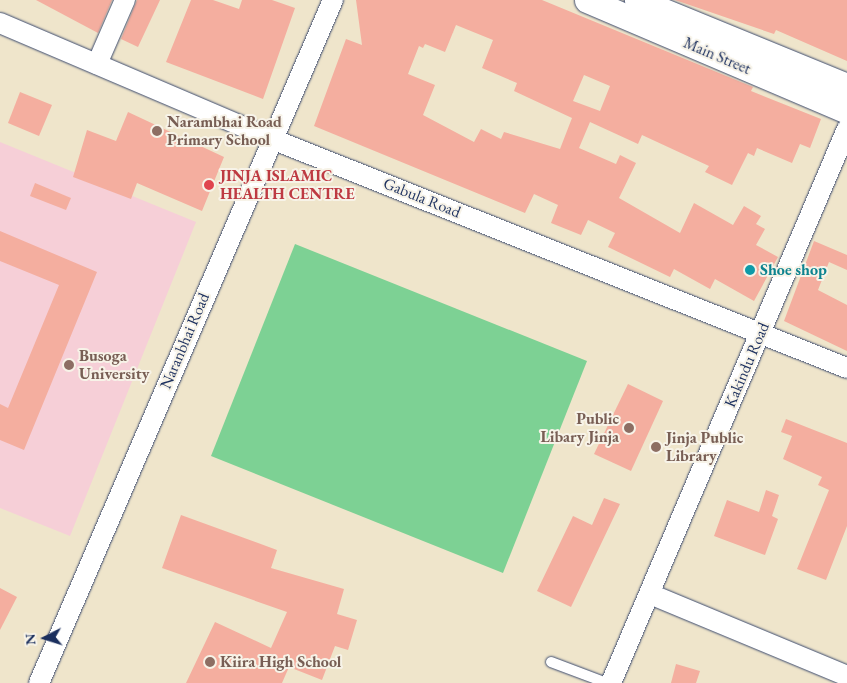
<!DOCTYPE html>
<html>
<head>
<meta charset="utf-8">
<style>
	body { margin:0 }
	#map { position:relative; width:847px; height:683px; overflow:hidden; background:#efe5cb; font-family:"EB Garamond",serif }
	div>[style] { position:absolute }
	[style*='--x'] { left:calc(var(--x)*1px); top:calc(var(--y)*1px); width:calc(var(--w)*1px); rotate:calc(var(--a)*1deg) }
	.built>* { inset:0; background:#f6cfd7 }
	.green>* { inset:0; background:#7dd194 }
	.building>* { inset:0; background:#f4ae9f }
	.roads { filter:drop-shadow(0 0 1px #3b4a6e) drop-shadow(0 0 1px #3b4a6e) }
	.service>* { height:10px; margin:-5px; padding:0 5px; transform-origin:5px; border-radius:5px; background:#fff }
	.minor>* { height:20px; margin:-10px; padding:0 10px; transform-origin:10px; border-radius:10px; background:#fff }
	.tertiary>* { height:25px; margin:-12.5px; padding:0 12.5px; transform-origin:12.5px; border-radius:12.5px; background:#fff }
	.dots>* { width:14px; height:14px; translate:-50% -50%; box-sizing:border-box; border:2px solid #f7f3e8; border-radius:50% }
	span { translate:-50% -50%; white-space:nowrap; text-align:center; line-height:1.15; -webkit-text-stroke:4px #f7f3e8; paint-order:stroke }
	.street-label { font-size:16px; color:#1b2f5e }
	.education-label { font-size:16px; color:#785e54; font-weight:700 }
	.left { translate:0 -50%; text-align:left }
	.right { translate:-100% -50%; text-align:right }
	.health-label { font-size:16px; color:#be3a42; font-weight:700 }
	.culture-label { font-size:16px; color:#0d838f; font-weight:700 }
	.north { position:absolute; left:20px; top:613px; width:50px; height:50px; -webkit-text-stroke:4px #f7f3e8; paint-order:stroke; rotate:265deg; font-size:14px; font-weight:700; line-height:20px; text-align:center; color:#1b2f5e }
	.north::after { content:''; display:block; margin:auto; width:18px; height:22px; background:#1b2f5e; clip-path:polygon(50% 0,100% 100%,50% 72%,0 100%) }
</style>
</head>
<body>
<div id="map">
	<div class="built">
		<div style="clip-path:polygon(0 142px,196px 222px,70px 536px,0 508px)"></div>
	</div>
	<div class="green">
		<div style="clip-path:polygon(295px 244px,587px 361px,503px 573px,211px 456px)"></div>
	</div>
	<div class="building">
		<div style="clip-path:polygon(36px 0,112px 0,98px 33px)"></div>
		<div style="clip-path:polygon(137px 0,160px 0,138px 47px,121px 39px)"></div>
		<div style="clip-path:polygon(191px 0,213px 0,239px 9px,242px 0,272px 0,295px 8px,263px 99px,166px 62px)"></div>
		<div style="clip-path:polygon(evenodd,356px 0,542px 0,753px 87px,751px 91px,821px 119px,810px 148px,800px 144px,792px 163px,757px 148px,754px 156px,748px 153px,732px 185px,705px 172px,709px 166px,642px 135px,638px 144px,590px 122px,579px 148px,616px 164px,620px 155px,636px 163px,619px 198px,680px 233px,694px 203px,733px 225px,744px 206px,761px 216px,756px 224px,765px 229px,756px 245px,778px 257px,754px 301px,715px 279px,710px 289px,674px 269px,670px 277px,637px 261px,608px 247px,615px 233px,588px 220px,581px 235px,551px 223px,558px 205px,534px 194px,525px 213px,314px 126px,346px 39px,362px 45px,356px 0,456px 25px,493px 40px,482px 68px,517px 83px,514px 91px,572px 118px,560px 149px,504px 132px,501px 139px,481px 129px,474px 142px,423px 115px,435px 85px,408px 74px,419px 46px,423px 48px,425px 44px,445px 52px,456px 25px,356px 0,584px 75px,610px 86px,600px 111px,573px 101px,584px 75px)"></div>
		<div style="clip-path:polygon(675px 0,847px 0,847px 61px,776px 30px,774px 34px)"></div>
		<div style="clip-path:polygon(20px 92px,52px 105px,39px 136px,8px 123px)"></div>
		<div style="clip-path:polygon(128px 112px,224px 157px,202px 211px,137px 183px,131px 199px,73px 177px,87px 130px,116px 141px)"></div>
		<div style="clip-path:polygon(35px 183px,71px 198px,66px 210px,30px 196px)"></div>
		<div style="clip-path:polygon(0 231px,97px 272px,24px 450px,0 440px,0 404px,8px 408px,59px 285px,0 261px)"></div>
		<div style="clip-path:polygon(814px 241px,847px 255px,847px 270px,829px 262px,818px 290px,847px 305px,847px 351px,784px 321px)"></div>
		<div style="clip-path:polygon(628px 384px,663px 401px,631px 471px,594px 454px)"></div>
		<div style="clip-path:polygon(786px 419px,847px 443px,847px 526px,826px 580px,797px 569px,829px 490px,818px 485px,822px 477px,783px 459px,792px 436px,781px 432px)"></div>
		<div style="clip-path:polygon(766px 490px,779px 495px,772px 516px,778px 519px,765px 555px,714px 536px,727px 500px,759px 512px)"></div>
		<div style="clip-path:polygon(604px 498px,620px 504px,571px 607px,537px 591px,573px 516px,592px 525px)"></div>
		<div style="clip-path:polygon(181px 515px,277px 550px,271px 568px,344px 589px,337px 614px,357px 620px,348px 650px,335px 646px,322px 680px,289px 667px,282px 683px,186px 683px,215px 622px,271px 648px,287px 612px,162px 568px)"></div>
		<div style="clip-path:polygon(0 588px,17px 597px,0 630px)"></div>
		<div style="clip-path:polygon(676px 664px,700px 671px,696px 683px,671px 683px)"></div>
	</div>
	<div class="roads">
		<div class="service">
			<div style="--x:551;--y:662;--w:60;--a:20.6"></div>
		</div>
		<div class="minor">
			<div style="--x:0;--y:23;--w:296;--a:23.1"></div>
			<div style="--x:272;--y:139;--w:619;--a:21.72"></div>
			<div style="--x:97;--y:64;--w:70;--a:-66.4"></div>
			<div style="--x:650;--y:594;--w:213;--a:22.6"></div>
			<div style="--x:39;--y:683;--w:744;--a:-66.71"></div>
			<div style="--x:611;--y:683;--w:602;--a:-66.93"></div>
		</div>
		<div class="tertiary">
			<div style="--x:587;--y:0;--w:283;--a:23.1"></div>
			<div style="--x:637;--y:0;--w:227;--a:22.3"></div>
		</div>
	</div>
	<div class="dots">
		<div style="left:157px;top:131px;background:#8d6e63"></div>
		<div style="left:209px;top:185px;background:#e0444e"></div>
		<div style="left:750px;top:270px;background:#0f9aa8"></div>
		<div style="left:69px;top:365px;background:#8d6e63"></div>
		<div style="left:629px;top:428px;background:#8d6e63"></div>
		<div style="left:656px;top:447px;background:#8d6e63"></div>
		<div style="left:210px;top:662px;background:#8d6e63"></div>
	</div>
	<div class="street-label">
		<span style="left:717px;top:56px;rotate:23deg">Main Street</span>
		<span style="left:422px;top:198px;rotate:22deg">Gabula Road</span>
		<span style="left:185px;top:341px;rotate:-67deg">Naranbhai Road</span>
		<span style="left:747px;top:365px;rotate:-67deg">Kakindu Road</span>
	</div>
	<div class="education-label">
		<span class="left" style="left:167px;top:131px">Narambhai Road<br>Primary School</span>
		<span class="left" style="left:79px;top:365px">Busoga<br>University</span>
		<span class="right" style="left:619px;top:428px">Public<br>Libary Jinja</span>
		<span class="left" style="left:666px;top:447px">Jinja Public<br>Library</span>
		<span class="left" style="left:220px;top:662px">Kiira High School</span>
	</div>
	<div class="health-label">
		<span class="left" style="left:220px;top:185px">JINJA ISLAMIC<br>HEALTH CENTRE</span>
	</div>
	<div class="culture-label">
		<span class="left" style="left:760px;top:270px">Shoe shop</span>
	</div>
	<div class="north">N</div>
</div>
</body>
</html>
